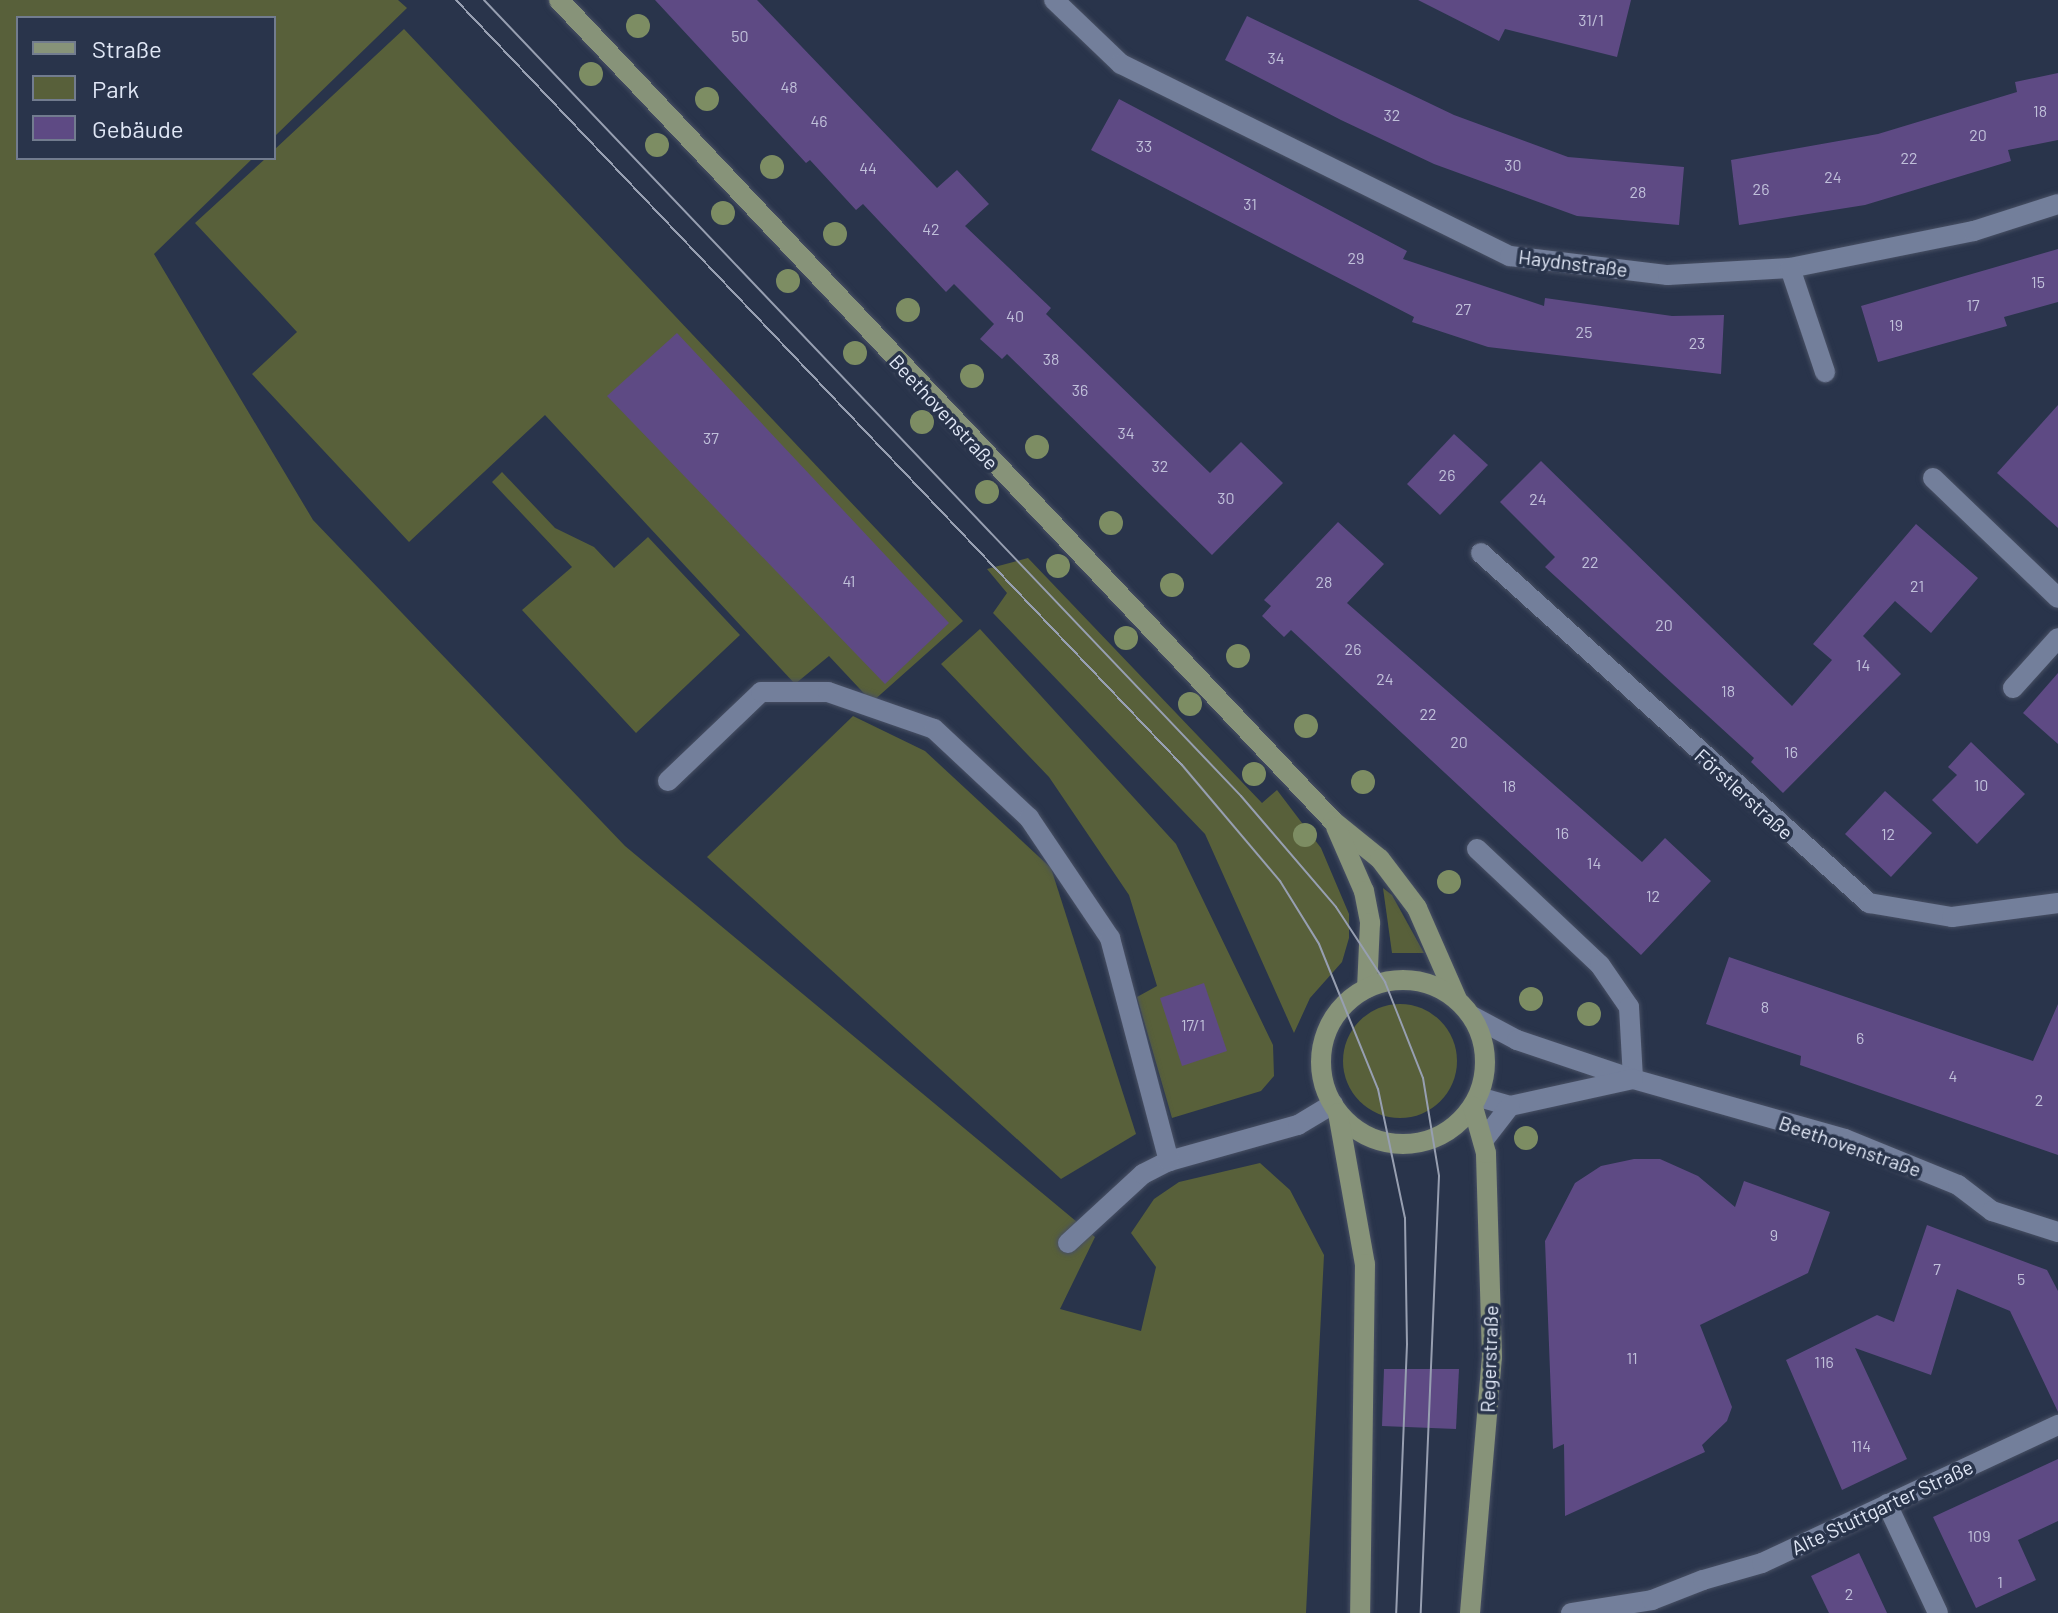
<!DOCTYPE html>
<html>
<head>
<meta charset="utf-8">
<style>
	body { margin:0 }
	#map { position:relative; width:2058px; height:1613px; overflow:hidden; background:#29344b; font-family:Barlow,sans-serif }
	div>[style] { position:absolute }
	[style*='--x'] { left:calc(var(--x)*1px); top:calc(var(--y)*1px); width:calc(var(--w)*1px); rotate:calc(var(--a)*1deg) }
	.green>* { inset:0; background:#58603a }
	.round { border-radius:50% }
	.building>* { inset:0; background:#5e4a84 }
	.roads { filter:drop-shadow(0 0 2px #485064) drop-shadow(0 0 2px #485064) }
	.lane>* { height:20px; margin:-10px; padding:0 10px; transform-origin:10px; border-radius:10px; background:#737f9b }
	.street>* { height:20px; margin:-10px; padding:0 10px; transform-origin:10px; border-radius:10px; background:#737f9b }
	.secondary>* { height:20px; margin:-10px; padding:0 10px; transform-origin:10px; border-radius:10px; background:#879379 }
	.secondary>.ring { margin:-10px; padding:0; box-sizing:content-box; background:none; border:20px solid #879379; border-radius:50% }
	.tram>* { height:2px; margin:-1px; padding:0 1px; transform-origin:1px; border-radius:1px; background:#979fb1 }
	.trees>* { width:24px; height:24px; margin:-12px; border-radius:50%; background:#7d8d63 }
	span { translate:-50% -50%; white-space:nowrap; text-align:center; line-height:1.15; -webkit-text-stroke:7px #29344b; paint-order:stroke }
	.number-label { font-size:16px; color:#c0c0da }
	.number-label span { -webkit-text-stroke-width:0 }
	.street-label { font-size:20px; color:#e0e7f6 }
	.legend { position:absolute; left:16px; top:16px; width:260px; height:144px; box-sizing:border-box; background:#29344b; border:2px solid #727c8f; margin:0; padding:10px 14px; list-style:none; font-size:24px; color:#e0e7f6 }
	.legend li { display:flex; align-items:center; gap:16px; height:40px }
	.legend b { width:40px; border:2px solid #727c8f }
</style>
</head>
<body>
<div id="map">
	<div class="green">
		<div style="clip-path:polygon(0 0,398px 0,407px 8px,274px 137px,274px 18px,18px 18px,18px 158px,253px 158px,154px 254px,313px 520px,625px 846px,1095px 1237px,1060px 1309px,1141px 1331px,1156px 1267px,1131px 1233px,1154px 1199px,1179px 1182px,1260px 1163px,1290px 1190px,1324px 1255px,1306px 1613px,0 1613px)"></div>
		<div style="clip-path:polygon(404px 29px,963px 621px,872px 702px,829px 656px,795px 684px,545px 415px,409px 542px,252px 374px,297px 332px,195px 223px,266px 158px,274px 158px,274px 150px)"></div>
		<div style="clip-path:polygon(502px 472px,555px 528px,594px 547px,614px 568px,648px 537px,740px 635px,636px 733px,522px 610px,572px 567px,492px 482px)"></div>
		<div style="clip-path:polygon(1028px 558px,1262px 803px,1277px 790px,1321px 848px,1349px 914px,1349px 938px,1342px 962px,1310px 998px,1294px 1033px,1205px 834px,993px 613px,1007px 593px,987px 569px)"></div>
		<div style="clip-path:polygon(980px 629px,1176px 844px,1273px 1045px,1274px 1076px,1261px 1091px,1172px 1118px,1137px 997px,1157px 986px,1129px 895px,1049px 777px,941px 664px)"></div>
		<div style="clip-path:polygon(853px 716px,925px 751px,1051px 868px,1136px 1134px,1061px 1179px,707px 857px)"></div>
		<div style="clip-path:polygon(1383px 888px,1392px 895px,1424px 953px,1392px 953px)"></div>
		<div class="round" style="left:1343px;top:1004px;width:114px;height:114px"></div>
	</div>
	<div class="building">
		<div style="clip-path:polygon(655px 0,757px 0,937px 188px,957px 170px,989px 204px,965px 226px,1051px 308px,1046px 314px,1210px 473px,1241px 442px,1283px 483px,1212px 555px,1007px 354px,1002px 359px,980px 339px,994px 324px,954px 284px,946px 292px,863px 204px,856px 210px,810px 160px,806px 163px)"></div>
		<div style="clip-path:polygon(1418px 0,1631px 0,1617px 57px,1505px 29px,1499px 41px)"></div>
		<div style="clip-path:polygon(1247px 16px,1454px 115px,1568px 157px,1684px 167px,1679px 225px,1577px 216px,1434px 164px,1341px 120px,1225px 60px)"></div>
		<div style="clip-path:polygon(2058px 73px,2058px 140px,2008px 150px,2011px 161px,1865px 205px,1739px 225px,1731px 160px,1878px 134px,2017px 92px,2015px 82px)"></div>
		<div style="clip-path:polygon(1119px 99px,1407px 251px,1403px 259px,1544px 306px,1545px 298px,1672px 316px,1724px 315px,1721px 374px,1488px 347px,1412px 322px,1414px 317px,1091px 150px)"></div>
		<div style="clip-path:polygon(2058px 249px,2058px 302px,2004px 317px,2007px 326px,1878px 362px,1861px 306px)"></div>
		<div style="clip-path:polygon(677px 333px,949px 623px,885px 684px,607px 396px)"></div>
		<div style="clip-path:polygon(2058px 405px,2058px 528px,1997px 473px)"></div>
		<div style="clip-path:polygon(1454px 434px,1488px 465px,1440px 515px,1407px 484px)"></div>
		<div style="clip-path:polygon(1541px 461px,1792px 706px,1832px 660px,1813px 644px,1916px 524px,1978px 578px,1931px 633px,1895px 601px,1863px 636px,1901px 674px,1783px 793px,1751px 762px,1754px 758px,1545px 567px,1555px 557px,1500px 502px)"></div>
		<div style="clip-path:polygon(1338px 522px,1384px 564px,1347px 603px,1642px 862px,1665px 838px,1711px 881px,1641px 955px,1291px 630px,1284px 637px,1262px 616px,1271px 606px,1264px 600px)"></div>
		<div style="clip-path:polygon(2058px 673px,2058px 744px,2023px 713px)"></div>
		<div style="clip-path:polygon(1971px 742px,2025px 794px,1977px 844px,1932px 800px,1957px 775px,1948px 767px)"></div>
		<div style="clip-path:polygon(1885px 791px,1932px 833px,1891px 877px,1845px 834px)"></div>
		<div style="clip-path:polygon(1729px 957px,2033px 1061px,2058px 1004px,2058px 1155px,1800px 1065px,1801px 1056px,1706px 1024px)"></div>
		<div style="clip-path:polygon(1204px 983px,1227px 1051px,1182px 1066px,1160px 998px)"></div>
		<div style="clip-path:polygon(1634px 1159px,1660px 1159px,1698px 1176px,1735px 1207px,1744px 1181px,1830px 1212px,1808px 1273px,1700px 1325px,1732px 1407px,1727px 1421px,1702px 1445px,1705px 1452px,1565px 1516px,1564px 1444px,1553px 1449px,1545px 1241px,1575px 1183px,1601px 1166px)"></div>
		<div style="clip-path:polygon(1927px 1225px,2047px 1270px,2058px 1291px,2058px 1412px,2010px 1311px,1957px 1289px,1931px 1375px,1855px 1348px,1907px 1459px,1842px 1490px,1786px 1360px,1877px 1315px,1894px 1322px)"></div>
		<div style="clip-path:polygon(1384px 1369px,1459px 1369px,1456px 1429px,1382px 1426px)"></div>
		<div style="clip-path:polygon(2058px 1459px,2058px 1521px,2018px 1540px,2036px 1580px,1976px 1608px,1933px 1517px)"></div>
		<div style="clip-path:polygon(1859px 1553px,1887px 1613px,1829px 1613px,1811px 1576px)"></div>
	</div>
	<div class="roads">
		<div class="lane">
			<div style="--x:1477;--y:849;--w:169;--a:43.3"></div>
			<div style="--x:1600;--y:965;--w:51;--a:55.4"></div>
			<div style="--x:1629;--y:1007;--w:72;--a:86.8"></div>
			<div style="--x:1068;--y:1243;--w:102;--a:-42.6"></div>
			<div style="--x:1143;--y:1174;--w:29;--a:-27"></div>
			<div style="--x:1169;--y:1161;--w:134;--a:-15.6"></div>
			<div style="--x:1298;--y:1125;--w:41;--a:-31"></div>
			<div style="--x:1571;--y:1613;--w:82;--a:-9.1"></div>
			<div style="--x:1652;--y:1600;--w:55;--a:-21.4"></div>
		</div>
		<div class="street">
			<div style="--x:1054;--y:0;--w:93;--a:43.7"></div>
			<div style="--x:1121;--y:64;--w:434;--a:26.3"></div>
			<div style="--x:1510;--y:256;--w:159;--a:6.9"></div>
			<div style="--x:1668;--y:275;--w:122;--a:-3.3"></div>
			<div style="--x:1790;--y:268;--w:188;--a:-11.4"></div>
			<div style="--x:1974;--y:231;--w:88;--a:-17.8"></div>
			<div style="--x:1790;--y:268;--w:110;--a:71.4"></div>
			<div style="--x:1933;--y:478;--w:173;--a:43.8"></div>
			<div style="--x:1481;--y:553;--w:523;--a:42.05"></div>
			<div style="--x:1869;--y:903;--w:84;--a:9.6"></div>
			<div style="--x:1952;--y:917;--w:107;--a:-7.5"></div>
			<div style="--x:2013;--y:688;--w:67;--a:-48"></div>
			<div style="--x:668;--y:781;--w:129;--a:-43.7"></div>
			<div style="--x:761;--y:692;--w:67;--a:0"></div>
			<div style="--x:828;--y:692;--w:112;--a:19.2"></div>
			<div style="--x:934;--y:729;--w:130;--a:43.1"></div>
			<div style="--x:1029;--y:818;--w:145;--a:56"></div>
			<div style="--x:1110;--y:938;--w:231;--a:75.2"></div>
			<div style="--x:1472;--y:1016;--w:51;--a:28.1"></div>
			<div style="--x:1517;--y:1040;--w:122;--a:18.6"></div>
			<div style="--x:1633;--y:1079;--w:220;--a:15.8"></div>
			<div style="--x:1845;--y:1139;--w:122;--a:22.2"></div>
			<div style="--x:1958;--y:1185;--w:43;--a:37.4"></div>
			<div style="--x:1992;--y:1211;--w:69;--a:17.7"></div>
			<div style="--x:1479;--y:1097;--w:32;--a:16"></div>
			<div style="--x:1510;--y:1106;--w:126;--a:-12.4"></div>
			<div style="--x:1483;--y:1141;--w:44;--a:-52.4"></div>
			<div style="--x:1887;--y:1504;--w:120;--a:64.9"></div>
			<div style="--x:1703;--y:1580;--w:61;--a:-16.1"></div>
			<div style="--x:1762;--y:1563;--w:327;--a:-25"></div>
		</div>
		<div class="secondary">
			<div style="--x:559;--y:0;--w:1128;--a:46.69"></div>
			<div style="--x:1333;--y:821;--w:60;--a:39"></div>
			<div style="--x:1380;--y:859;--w:61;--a:52.9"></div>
			<div style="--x:1417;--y:908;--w:99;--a:66.3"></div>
			<div style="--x:1336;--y:827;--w:70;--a:66.4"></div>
			<div style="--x:1364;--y:891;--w:33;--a:79"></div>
			<div style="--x:1370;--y:923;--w:65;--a:92.6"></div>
			<div class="ring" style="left:1321px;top:980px;width:144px;height:144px"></div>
			<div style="--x:1338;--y:1113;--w:153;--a:79.9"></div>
			<div style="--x:1365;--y:1264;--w:349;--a:90.8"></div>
			<div style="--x:1470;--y:1613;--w:257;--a:-85.1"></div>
			<div style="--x:1492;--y:1357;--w:204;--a:-91.7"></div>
			<div style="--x:1486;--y:1153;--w:48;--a:-105.8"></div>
		</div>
	</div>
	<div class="tram">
		<div style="--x:456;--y:0;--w:1055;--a:46.5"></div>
		<div style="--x:1182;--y:765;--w:152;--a:49.8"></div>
		<div style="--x:1280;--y:881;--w:74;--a:58.2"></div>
		<div style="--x:1319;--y:944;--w:157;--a:67.9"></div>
		<div style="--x:1378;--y:1089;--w:132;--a:78.2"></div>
		<div style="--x:1405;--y:1218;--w:126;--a:89.1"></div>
		<div style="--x:1407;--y:1344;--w:269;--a:92.3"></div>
		<div style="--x:484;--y:0;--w:1098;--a:46.44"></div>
		<div style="--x:1241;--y:796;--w:146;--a:49.4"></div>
		<div style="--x:1336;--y:907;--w:90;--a:56.8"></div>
		<div style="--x:1385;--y:982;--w:103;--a:68.4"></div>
		<div style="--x:1423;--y:1078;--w:99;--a:80.7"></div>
		<div style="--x:1439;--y:1176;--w:437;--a:92.4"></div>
	</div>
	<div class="trees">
		<div style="left:638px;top:26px"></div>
		<div style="left:591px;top:74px"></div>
		<div style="left:707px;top:99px"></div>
		<div style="left:657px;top:145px"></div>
		<div style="left:772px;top:167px"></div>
		<div style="left:723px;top:213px"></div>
		<div style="left:835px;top:234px"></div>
		<div style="left:788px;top:281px"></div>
		<div style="left:908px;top:310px"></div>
		<div style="left:855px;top:353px"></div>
		<div style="left:972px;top:376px"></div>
		<div style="left:922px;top:422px"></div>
		<div style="left:1037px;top:447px"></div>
		<div style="left:987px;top:492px"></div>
		<div style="left:1111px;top:523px"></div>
		<div style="left:1058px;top:566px"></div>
		<div style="left:1172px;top:585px"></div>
		<div style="left:1126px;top:638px"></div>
		<div style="left:1238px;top:656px"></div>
		<div style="left:1190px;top:704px"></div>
		<div style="left:1306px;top:726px"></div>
		<div style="left:1254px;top:774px"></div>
		<div style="left:1363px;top:782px"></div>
		<div style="left:1305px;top:835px"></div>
		<div style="left:1449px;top:882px"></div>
		<div style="left:1531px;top:999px"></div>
		<div style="left:1589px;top:1014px"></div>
		<div style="left:1526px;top:1138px"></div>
	</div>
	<div class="number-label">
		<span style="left:1591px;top:20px">31/1</span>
		<span style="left:740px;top:36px">50</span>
		<span style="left:1276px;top:58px">34</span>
		<span style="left:789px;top:87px">48</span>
		<span style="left:2040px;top:111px">18</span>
		<span style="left:1392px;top:115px">32</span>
		<span style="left:819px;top:121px">46</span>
		<span style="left:1978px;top:135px">20</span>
		<span style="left:1144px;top:146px">33</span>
		<span style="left:1909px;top:158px">22</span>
		<span style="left:1513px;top:165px">30</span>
		<span style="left:868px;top:168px">44</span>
		<span style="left:1833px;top:177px">24</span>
		<span style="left:1761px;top:189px">26</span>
		<span style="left:1638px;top:192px">28</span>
		<span style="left:1250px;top:204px">31</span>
		<span style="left:931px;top:229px">42</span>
		<span style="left:1356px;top:258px">29</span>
		<span style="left:2038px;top:282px">15</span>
		<span style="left:1973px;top:305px">17</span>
		<span style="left:1463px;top:309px">27</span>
		<span style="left:1015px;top:316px">40</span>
		<span style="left:1896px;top:325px">19</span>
		<span style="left:1584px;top:332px">25</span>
		<span style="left:1697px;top:343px">23</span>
		<span style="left:1051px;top:359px">38</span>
		<span style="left:1080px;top:390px">36</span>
		<span style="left:1126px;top:433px">34</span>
		<span style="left:711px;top:438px">37</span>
		<span style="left:1160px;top:466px">32</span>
		<span style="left:1447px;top:475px">26</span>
		<span style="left:1226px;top:498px">30</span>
		<span style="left:1538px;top:499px">24</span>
		<span style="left:1590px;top:562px">22</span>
		<span style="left:849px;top:581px">41</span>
		<span style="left:1324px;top:582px">28</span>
		<span style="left:1917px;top:586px">21</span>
		<span style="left:1664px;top:625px">20</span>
		<span style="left:1353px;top:649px">26</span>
		<span style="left:1863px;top:665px">14</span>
		<span style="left:1385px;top:679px">24</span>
		<span style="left:1728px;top:691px">18</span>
		<span style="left:1428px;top:714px">22</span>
		<span style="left:1459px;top:742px">20</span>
		<span style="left:1791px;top:752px">16</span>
		<span style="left:1981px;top:785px">10</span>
		<span style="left:1509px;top:786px">18</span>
		<span style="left:1562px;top:833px">16</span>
		<span style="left:1888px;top:834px">12</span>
		<span style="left:1594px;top:863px">14</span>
		<span style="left:1653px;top:896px">12</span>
		<span style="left:1765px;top:1007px">8</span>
		<span style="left:1193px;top:1025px">17/1</span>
		<span style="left:1860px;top:1038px">6</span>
		<span style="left:1953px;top:1076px">4</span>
		<span style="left:2039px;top:1100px">2</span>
		<span style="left:1774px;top:1235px">9</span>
		<span style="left:1937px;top:1269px">7</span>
		<span style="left:2021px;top:1279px">5</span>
		<span style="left:1632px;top:1358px">11</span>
		<span style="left:1824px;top:1362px">116</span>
		<span style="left:1861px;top:1446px">114</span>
		<span style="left:1979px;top:1536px">109</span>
		<span style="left:2000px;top:1582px">1</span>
		<span style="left:1849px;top:1594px">2</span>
	</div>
	<div class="street-label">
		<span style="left:1573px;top:263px;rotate:7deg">Haydnstraße</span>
		<span style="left:944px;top:412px;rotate:47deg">Beethovenstraße</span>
		<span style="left:1744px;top:794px;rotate:42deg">Förstlerstraße</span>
		<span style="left:1850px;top:1146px;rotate:19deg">Beethovenstraße</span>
		<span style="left:1489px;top:1359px;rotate:-88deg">Regerstraße</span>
		<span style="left:1882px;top:1507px;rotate:-25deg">Alte Stuttgarter Straße</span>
	</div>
	<ul class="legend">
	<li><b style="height:10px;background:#879379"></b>Straße</li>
	<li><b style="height:22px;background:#58603a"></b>Park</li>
	<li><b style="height:22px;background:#5e4a84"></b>Gebäude</li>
	</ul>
</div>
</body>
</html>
